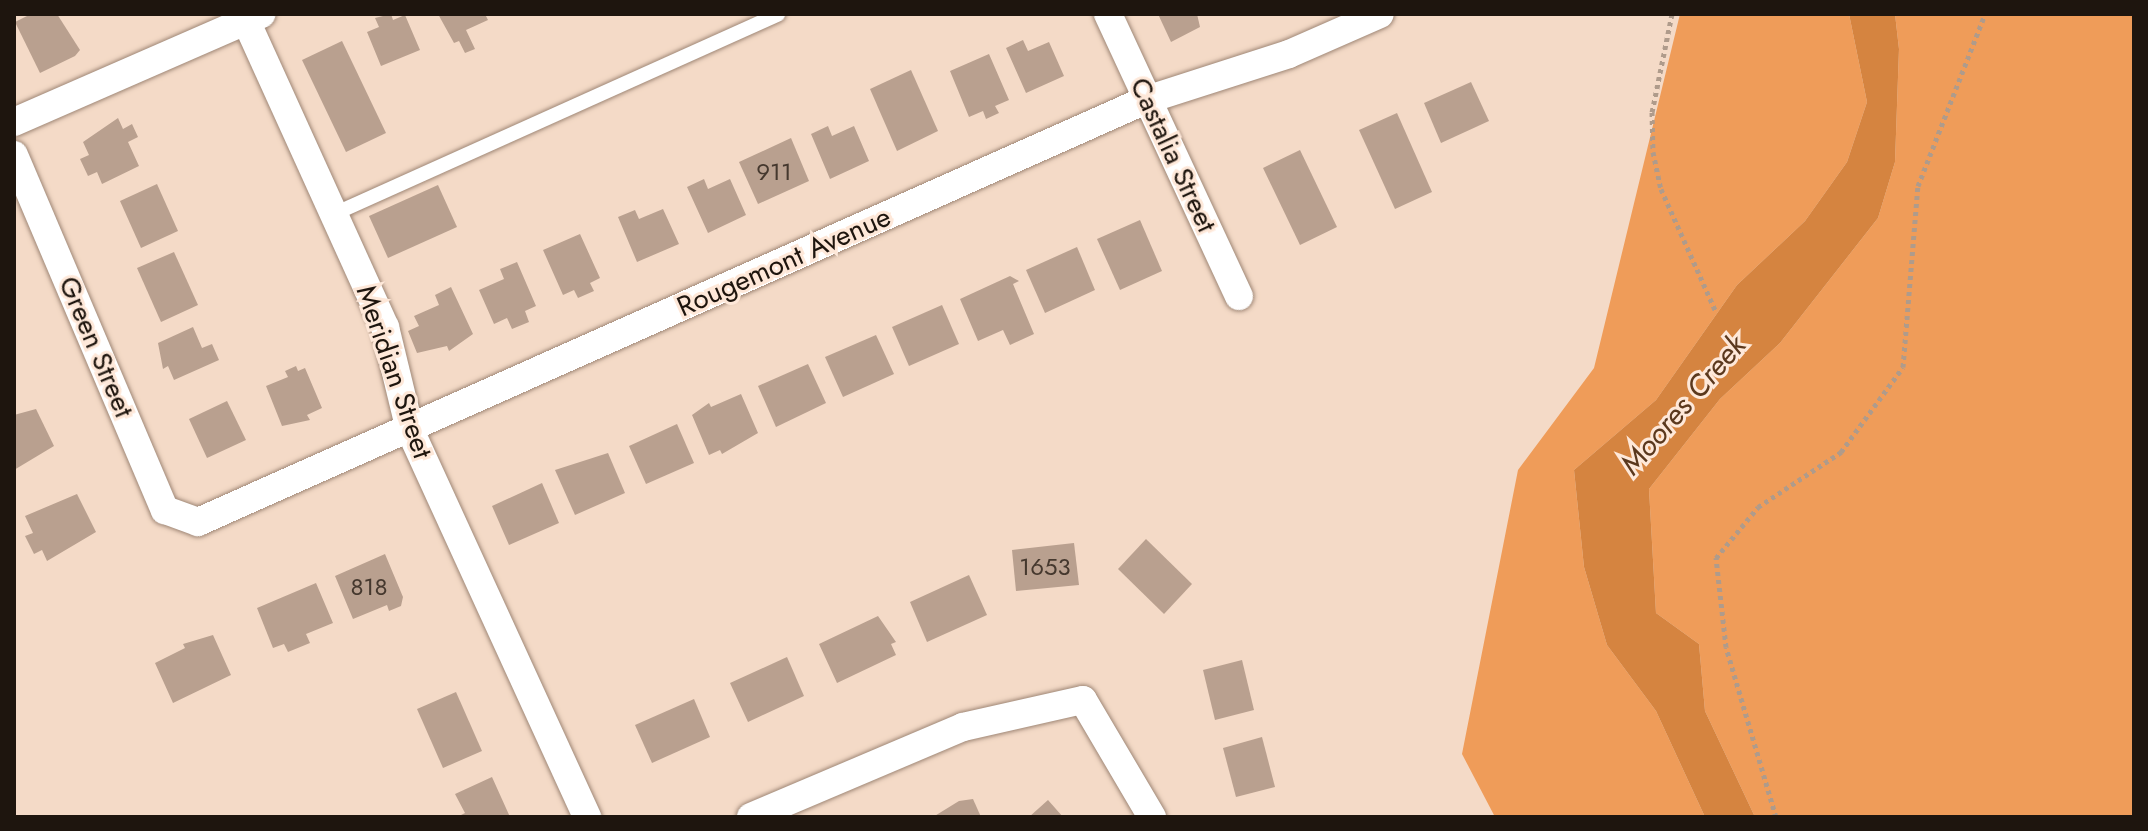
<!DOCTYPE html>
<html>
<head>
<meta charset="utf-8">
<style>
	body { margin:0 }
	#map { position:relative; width:2148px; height:831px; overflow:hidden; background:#f4dac7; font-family:Jost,sans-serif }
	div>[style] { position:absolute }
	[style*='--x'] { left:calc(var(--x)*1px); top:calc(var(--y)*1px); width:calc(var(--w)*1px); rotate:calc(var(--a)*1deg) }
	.forest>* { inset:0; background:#ef9c59 }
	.water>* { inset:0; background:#d58440 }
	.building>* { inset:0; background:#b9a08f }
	.path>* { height:5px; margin-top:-2.5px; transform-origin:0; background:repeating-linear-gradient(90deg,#af9b8b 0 4px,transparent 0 8px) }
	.roads { filter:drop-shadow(0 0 2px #9f8776) drop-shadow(0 0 2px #9f8776) }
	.service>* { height:14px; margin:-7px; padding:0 7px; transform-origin:7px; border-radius:7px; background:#fff }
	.minor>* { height:28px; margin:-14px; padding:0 14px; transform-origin:14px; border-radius:14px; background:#fff }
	span { translate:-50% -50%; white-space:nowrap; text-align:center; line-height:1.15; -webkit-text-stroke:6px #fee8d9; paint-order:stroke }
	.number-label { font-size:24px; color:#45382e }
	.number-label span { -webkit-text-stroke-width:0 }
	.street-label { font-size:28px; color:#1e150e }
	.water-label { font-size:30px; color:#5b381d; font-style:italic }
	.frame { position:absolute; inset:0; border:16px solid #1e150e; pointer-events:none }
</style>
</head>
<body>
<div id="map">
	<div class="forest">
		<div style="clip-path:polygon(1680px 14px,1849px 14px,1867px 102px,1847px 162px,1805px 221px,1737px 285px,1656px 400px,1574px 470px,1584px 567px,1607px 645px,1656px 711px,1705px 817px,1495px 817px,1462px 754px,1518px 470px,1594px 368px)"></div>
		<div style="clip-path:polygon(1895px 14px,2134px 14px,2134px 817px,1755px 817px,1705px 711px,1699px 644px,1656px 613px,1649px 489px,1720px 399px,1780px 343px,1878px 218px,1895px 162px,1899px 49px)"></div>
	</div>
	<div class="water">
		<div style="clip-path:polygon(1849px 14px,1895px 14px,1899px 49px,1895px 162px,1878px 218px,1780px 343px,1720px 399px,1649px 489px,1656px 613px,1699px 644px,1705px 711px,1755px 817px,1705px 817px,1656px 711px,1607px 645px,1584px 567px,1574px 470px,1656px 400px,1737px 285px,1805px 221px,1847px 162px,1867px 102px)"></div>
	</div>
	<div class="building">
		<div style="clip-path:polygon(31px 14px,57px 14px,80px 50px,75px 56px,40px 73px,15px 22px)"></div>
		<div style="clip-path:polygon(391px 14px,393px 20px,405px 15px,420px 50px,381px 66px,367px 32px,379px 27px,375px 18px)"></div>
		<div style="clip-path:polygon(438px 14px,485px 14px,488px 20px,466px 30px,475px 49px,465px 53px,459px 41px,454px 43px)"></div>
		<div style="clip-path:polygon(1158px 14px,1197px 14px,1200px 27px,1171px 42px)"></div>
		<div style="clip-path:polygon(1023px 40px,1028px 51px,1049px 42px,1064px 76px,1026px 93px,1006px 48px)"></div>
		<div style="clip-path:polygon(342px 41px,386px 133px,346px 152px,302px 60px)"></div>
		<div style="clip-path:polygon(989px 54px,1009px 100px,995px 106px,999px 113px,986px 119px,983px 111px,969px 117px,950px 71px)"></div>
		<div style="clip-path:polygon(911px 70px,938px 131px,897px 151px,870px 89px)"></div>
		<div style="clip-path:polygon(1471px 82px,1489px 121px,1441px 143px,1424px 103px)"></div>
		<div style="clip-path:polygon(1397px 113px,1432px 192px,1395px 209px,1359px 130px)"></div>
		<div style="clip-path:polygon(118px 118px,123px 129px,132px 124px,138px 137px,128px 142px,139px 166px,102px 184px,97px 172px,88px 176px,80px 159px,89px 155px,83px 142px)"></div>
		<div style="clip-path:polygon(828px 126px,832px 136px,854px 126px,869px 161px,830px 179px,811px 134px)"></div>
		<div style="clip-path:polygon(791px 138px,809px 181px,758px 204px,739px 162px)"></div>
		<div style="clip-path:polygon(1300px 150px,1337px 227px,1300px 245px,1263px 168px)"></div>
		<div style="clip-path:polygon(704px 179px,708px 189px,730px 179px,746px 215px,708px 233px,687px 187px)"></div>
		<div style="clip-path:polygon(157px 184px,178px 231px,141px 248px,120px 201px)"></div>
		<div style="clip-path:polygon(438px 185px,457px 227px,388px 258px,369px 216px)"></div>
		<div style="clip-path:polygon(663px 209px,679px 244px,637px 262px,618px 217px,635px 210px,639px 219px)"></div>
		<div style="clip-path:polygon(1140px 220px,1162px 271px,1120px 290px,1097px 239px)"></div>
		<div style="clip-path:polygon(580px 234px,600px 278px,590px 283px,594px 291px,578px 298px,574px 290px,563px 295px,543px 250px)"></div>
		<div style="clip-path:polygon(1077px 247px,1095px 290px,1045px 313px,1026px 270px)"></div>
		<div style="clip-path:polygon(174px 252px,198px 305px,161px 322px,137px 268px)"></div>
		<div style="clip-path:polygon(517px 262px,536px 306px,525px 311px,529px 322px,512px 329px,507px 318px,494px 324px,479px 290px,504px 279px,500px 269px)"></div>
		<div style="clip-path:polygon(1010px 276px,1019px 281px,1013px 284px,1034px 334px,1010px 345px,1003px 330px,978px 341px,960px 299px)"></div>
		<div style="clip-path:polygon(451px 287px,473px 334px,449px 351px,447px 346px,417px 353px,408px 331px,419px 326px,414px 316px,439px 305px,435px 295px)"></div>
		<div style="clip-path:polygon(942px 305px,959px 344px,909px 366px,892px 327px)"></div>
		<div style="clip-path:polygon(193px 327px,202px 348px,212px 344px,219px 360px,174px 380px,168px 366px,163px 369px,158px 343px)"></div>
		<div style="clip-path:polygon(876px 335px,894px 374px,843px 397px,825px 357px)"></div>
		<div style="clip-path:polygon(808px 364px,826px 403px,776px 427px,758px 386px)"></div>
		<div style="clip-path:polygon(296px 366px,298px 371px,305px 368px,322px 408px,307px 415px,310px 420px,282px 426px,266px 386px,288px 377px,285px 371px)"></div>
		<div style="clip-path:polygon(741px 394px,758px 433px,722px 454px,720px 450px,709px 455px,692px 415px,709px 403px,711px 407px)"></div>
		<div style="clip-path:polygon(227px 401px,246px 440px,207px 458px,189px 419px)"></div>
		<div style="clip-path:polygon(36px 409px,54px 446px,14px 470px,14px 415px)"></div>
		<div style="clip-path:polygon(677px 424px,694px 463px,646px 484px,629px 446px)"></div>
		<div style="clip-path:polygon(608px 453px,625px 493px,575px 515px,555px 470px)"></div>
		<div style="clip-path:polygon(542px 483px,559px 523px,509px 545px,492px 506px)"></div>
		<div style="clip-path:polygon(77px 494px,96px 532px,47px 561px,42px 550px,34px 554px,25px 536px,33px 533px,25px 516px)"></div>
		<div style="clip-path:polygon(1146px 539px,1192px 584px,1164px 614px,1118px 569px)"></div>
		<div style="clip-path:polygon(1074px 543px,1079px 585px,1016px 591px,1012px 550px)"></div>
		<div style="clip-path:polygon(385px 554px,403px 597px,401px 606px,389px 611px,387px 605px,353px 619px,335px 576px)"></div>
		<div style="clip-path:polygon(969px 575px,987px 615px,927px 642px,910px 602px)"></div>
		<div style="clip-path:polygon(316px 583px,333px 623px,306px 634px,310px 643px,288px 652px,284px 644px,273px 648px,257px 608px)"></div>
		<div style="clip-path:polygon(878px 616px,896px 642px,891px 644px,896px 655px,837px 683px,819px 644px)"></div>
		<div style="clip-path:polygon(213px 635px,231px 675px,173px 703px,155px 663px,185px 648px,183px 644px)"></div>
		<div style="clip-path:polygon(787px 657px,804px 696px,748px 722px,730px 683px)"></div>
		<div style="clip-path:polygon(1242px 660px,1254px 710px,1215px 720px,1203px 670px)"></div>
		<div style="clip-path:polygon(456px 692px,482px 751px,443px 768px,417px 709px)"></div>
		<div style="clip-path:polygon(694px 699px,710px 737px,652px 763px,635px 725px)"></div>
		<div style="clip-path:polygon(1262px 737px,1275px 787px,1236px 797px,1223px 748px)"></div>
		<div style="clip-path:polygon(492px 777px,510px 817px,457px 817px,465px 813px,455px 794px)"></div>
		<div style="clip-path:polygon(973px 799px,981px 817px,933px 817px,959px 801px)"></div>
		<div style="clip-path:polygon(1048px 800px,1063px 817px,1029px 817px)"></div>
	</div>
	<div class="path">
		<div style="--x:1672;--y:14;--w:100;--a:101.5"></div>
		<div style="--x:1652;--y:112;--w:40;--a:88.6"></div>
		<div style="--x:1653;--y:152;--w:38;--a:78"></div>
		<div style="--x:1661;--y:189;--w:135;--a:65.9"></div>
		<div style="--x:1776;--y:817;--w:177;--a:-106.4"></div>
		<div style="--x:1726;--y:647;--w:90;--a:-96.4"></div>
		<div style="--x:1716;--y:558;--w:66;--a:-50.5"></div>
		<div style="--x:1758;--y:507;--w:100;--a:-33.5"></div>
		<div style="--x:1841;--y:452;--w:105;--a:-53.9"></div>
		<div style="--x:1903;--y:367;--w:182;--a:-85.3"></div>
		<div style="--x:1918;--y:186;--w:185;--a:-68.7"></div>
	</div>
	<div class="roads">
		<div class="service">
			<div style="--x:334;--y:214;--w:487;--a:-24.2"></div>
		</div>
		<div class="minor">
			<div style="--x:243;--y:14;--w:344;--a:65.6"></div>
			<div style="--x:385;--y:327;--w:106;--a:76.4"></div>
			<div style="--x:410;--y:430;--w:426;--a:65.4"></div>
			<div style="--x:1108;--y:14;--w:311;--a:65.1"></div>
			<div style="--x:14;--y:122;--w:270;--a:-23.6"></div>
			<div style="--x:14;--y:155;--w:386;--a:67"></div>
			<div style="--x:165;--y:510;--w:35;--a:20"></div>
			<div style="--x:198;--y:522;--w:1038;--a:-24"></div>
			<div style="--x:1146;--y:100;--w:150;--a:-17.8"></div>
			<div style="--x:1289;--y:54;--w:99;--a:-23.7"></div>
			<div style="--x:751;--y:817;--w:230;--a:-23"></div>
			<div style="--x:963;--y:727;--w:123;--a:-12.7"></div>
			<div style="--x:1083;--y:700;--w:136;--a:59.5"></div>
		</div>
	</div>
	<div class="number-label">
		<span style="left:774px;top:172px">911</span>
		<span style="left:1045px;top:567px">1653</span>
		<span style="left:369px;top:587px">818</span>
	</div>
	<div class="street-label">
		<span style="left:1173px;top:155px;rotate:65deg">Castalia Street</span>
		<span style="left:784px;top:262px;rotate:-24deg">Rougemont Avenue</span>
		<span style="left:96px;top:347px;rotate:67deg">Green Street</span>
		<span style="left:394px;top:372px;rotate:71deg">Meridian Street</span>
	</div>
	<div class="water-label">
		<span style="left:1683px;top:405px;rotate:-49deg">Moores Creek</span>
	</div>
	<div class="frame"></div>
</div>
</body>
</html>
